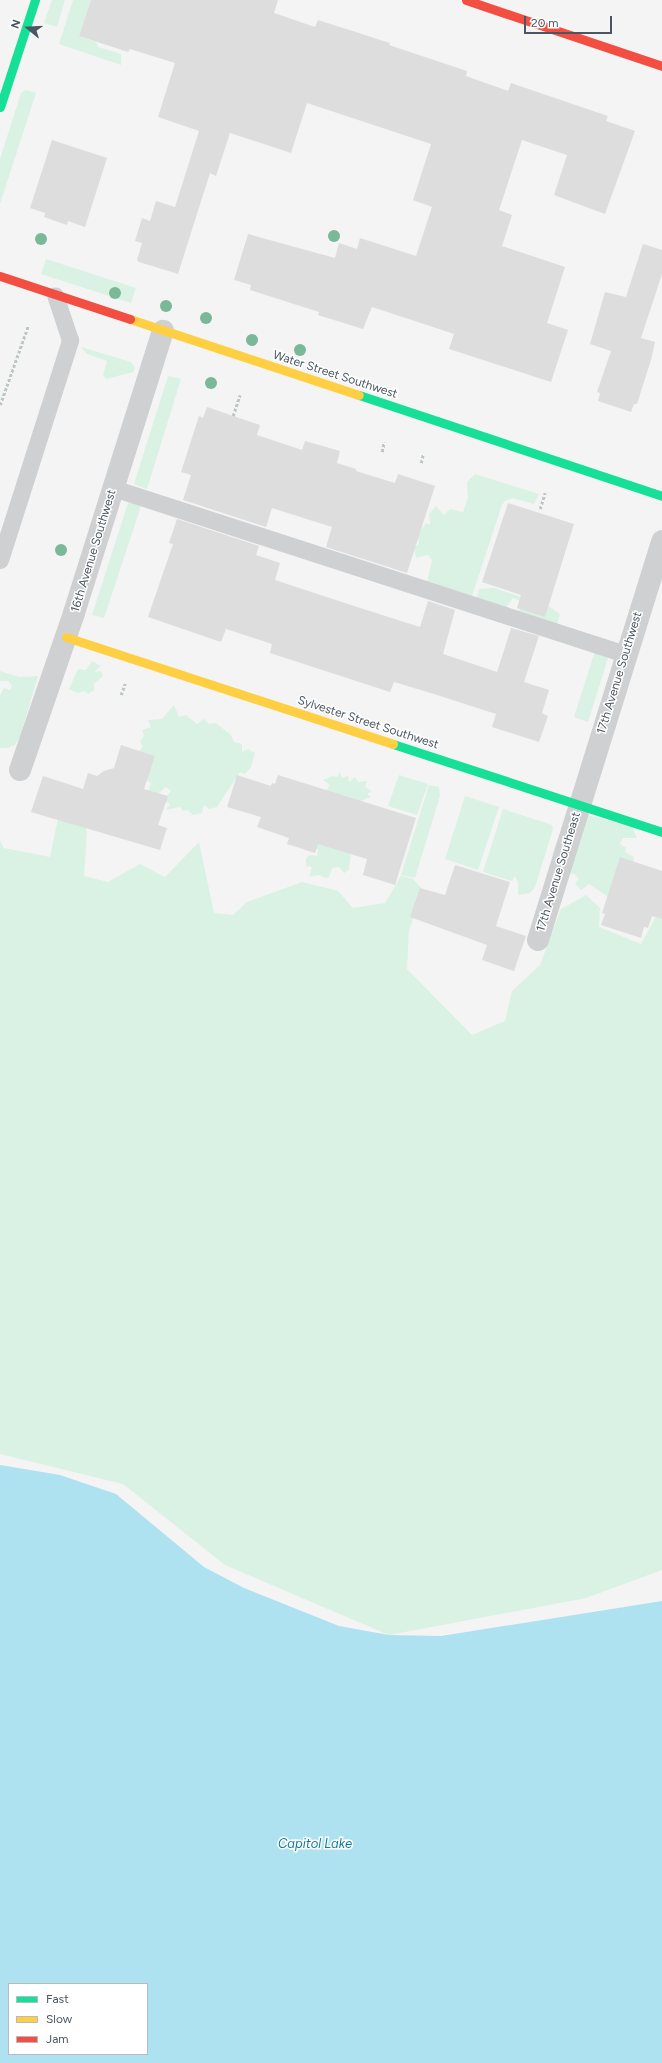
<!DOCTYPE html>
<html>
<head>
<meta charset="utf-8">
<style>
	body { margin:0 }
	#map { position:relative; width:662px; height:2063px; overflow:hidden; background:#f4f4f4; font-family:Figtree,sans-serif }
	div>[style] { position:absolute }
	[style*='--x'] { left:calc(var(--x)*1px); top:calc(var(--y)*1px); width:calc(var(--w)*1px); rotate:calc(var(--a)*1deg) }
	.green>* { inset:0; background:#d9f2e3 }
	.water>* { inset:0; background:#aee2f0 }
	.building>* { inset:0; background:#ddddde }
	.path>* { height:2.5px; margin-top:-1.25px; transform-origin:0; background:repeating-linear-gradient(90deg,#bcc7c4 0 3px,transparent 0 5px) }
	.lane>* { height:17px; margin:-8.5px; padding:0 8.5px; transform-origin:8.5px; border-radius:8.5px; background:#ced0d2 }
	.street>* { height:22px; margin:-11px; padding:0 11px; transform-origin:11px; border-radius:11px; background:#ced0d2 }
	.fast>* { height:9px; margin:-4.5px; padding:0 4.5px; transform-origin:4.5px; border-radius:4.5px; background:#16e098 }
	.slow>* { height:9px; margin:-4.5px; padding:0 4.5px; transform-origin:4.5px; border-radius:4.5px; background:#ffcf43 }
	.jam>* { height:9px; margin:-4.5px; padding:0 4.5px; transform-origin:4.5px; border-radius:4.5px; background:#f24e42 }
	.trees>* { width:12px; height:12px; margin:-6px; border-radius:50%; background:#7ab899 }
	span { translate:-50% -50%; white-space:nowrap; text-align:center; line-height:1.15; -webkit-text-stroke:3px #fff; paint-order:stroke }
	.street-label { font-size:12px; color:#4a5661 }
	.water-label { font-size:13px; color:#0c7c9b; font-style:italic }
	.legend { position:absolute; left:8px; top:1983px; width:140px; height:72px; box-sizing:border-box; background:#fff; border:1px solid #b7bbc0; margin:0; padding:5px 7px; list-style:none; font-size:12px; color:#4a5661 }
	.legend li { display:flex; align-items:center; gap:8px; height:20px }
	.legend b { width:20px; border:1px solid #b7bbc0 }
	.north { position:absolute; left:8px; top:8px; width:40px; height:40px; -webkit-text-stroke:3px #fff; paint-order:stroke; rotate:288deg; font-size:11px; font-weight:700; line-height:16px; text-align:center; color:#4a5661 }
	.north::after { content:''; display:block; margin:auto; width:14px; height:18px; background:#4a5661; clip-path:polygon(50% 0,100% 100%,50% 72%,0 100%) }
	.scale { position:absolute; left:524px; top:16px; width:88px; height:18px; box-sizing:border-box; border:2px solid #4a5661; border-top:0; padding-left:5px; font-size:12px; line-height:14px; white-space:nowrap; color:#4a5661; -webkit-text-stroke:3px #fff; paint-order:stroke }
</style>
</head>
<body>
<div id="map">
	<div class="green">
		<div style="clip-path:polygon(52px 0,65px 0,57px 27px,44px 23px)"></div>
		<div style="clip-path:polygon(73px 0,91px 0,79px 36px,96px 42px,98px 47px,121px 54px,121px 65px,59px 44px)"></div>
		<div style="clip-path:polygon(26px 90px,36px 93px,0 204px,0 159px,21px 93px)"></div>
		<div style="clip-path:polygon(46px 259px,136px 288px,131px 303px,41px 274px)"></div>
		<div style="clip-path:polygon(81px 347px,131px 362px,135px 368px,133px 372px,106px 379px,103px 375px,107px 361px,87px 354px)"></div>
		<div style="clip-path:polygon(168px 376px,181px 379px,147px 489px,134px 484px)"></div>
		<div style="clip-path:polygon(475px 474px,539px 494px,534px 504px,513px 498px,505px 501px,502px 505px,472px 596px,427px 582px,432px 560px,428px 555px,416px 558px,414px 547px,419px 544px,418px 535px,426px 523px,430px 525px,429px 514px,436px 506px,444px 515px,450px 509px,463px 512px,468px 497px,467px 482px)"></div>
		<div style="clip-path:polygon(131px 502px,141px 506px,104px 618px,92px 615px,128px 503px)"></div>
		<div style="clip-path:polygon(494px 588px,547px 605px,560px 614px,557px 624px,518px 611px,521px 608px,520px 601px,513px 598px,506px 607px,477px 598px,479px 589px)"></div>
		<div style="clip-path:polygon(595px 651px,608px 658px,588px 722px,574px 717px)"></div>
		<div style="clip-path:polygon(92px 661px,101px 666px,94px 672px,101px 671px,103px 676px,94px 684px,94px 690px,88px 694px,85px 691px,78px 693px,69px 689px,78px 669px,86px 670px)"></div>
		<div style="clip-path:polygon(0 671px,19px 677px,38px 676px,20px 737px,15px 745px,8px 748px,0 748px,0 696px,4px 688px,10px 690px,12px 686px,8px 681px,0 681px)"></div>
		<div style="clip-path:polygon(174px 705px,179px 717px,186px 715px,197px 724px,204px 719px,209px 724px,216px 723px,231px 735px,234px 742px,242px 744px,242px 752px,248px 749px,255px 753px,251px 767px,245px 774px,240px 772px,217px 807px,209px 809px,204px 805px,202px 813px,193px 815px,188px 810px,183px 811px,180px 807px,166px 810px,170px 804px,163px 800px,171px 791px,166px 787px,153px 798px,147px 794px,151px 783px,142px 777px,136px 757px,143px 746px,140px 742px,144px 736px,142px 730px,151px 727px,148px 720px,162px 719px)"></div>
		<div style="clip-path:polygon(340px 772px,342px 778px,348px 776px,349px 782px,355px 777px,358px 782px,367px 781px,365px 787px,372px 791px,367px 794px,371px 797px,361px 801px,324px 793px,330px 785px,323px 780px,332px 776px,337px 777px)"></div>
		<div style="clip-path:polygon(399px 775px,428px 784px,417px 815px,388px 806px)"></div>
		<div style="clip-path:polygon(429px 785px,439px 787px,440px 796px,415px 878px,401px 875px)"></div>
		<div style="clip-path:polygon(465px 796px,499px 807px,478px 870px,445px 859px)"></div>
		<div style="clip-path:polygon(74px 800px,87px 832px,84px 876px,108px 882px,140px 864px,165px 877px,199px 842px,214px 913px,233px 915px,247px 902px,302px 882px,338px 891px,353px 908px,385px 903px,401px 876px,413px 879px,423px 890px,409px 930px,407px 969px,472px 1035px,505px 1021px,512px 991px,540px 965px,561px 909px,586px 895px,600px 908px,599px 927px,641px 944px,662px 905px,662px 1570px,586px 1598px,389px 1635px,225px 1565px,123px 1484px,0 1454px,0 841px,4px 848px,50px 857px,61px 804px)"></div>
		<div style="clip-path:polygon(503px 809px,552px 825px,553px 829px,535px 887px,530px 893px,518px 895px,518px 883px,515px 876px,512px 881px,483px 872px)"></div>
		<div style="clip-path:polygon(584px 814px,632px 827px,637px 838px,623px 838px,620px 844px,626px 848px,625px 852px,634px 857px,632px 866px,610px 898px,589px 884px,581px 890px,575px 884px,579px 879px,575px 874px,568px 873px,560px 853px,552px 855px,559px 835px)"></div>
		<div style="clip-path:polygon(309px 842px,351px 849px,349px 870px,344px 873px,339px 867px,332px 868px,329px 877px,325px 878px,319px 875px,309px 877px,312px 867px,306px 866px,306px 859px,309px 855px,317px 856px,318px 849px,314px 849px)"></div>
	</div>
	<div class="water">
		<div style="clip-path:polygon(evenodd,0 1465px,60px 1475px,116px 1494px,204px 1567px,244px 1588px,339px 1626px,389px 1635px,441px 1636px,662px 1601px,662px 2063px,0 2063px,0 1465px,9px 1984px,147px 1984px,147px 2054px,9px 2054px,9px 1984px)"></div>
	</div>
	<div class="building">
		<div style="clip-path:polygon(91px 0,278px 0,274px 13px,315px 27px,318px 20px,390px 43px,389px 45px,467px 71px,466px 76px,508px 91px,511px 83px,608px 116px,606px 121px,635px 131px,605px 214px,554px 195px,567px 155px,522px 140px,499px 210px,512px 215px,502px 246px,565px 267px,547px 323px,568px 330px,551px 382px,449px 349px,454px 334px,372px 307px,363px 329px,318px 315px,319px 312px,250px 290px,251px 285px,234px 280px,248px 234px,335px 258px,339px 243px,357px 249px,360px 238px,416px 256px,432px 207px,413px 200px,431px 144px,307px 103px,291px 153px,230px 133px,216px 176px,210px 173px,178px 274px,139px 262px,137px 260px,142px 243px,135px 241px,142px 218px,150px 221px,156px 201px,175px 207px,199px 131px,158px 117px,175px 63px,130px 49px,128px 52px,79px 36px)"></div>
		<div style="clip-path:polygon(52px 140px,107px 158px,85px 227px,68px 221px,67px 225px,44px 217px,45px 213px,30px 208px)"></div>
		<div style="clip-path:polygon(643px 244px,662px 250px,662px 274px,641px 338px,655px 342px,651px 360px,637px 404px,634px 404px,631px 412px,598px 401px,600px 393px,597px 392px,611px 351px,590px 344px,605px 292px,626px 297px)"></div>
		<div style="clip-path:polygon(207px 407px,260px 425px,257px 435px,302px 450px,305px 441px,340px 451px,337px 463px,356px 469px,356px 471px,395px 483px,398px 474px,435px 486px,407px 573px,326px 547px,332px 527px,272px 508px,266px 527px,183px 500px,191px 475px,181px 472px,199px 416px,203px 418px)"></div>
		<div style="clip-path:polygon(508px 503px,574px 524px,545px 617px,517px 608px,521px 595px,482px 582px)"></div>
		<div style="clip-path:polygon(177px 519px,259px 546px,256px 555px,280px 563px,275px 580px,357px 607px,420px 627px,428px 601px,455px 610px,443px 654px,497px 672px,511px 628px,539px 636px,524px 682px,549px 690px,542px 713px,548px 716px,539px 742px,492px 727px,496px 714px,434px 694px,394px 682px,390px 692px,270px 653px,272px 644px,226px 629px,221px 642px,148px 617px,173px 544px,169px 543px)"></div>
		<div style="clip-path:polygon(121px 745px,155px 756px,144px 789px,168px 796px,158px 825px,167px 828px,160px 850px,31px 812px,43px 776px,83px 789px,88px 773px,97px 776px,104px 771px,114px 768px)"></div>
		<div style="clip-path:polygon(237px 775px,271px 786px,272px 783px,275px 784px,278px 775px,416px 818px,395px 885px,363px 875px,367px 859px,318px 844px,315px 853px,287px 844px,289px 838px,257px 827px,261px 817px,227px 807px)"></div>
		<div style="clip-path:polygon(620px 857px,662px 871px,662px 919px,652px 916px,648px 928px,644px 927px,641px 938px,601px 925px,605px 914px,602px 913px)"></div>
		<div style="clip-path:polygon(455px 865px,510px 882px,496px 926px,526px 936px,514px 971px,482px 960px,487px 945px,410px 917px,420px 888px,445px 895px)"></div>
	</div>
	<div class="path">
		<div style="--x:0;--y:405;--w:84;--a:-70.5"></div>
		<div style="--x:233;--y:416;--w:22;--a:-72"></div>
		<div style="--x:382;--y:452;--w:10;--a:-79"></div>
		<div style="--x:421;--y:463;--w:9;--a:-77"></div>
		<div style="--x:540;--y:509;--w:17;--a:-73"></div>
		<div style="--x:121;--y:695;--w:12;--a:-70"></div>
	</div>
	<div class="lane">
		<div style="--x:113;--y:488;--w:538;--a:17.96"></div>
		<div style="--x:0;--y:560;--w:231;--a:-72.3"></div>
		<div style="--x:70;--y:340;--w:47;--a:-108.4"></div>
	</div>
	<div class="street">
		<div style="--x:20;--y:770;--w:166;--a:-71"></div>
		<div style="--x:74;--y:613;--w:296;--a:-72.5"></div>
		<div style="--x:538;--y:940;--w:418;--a:-72.7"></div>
	</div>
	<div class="fast">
		<div style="--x:0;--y:107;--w:113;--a:-71.9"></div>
		<div style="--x:359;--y:395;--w:319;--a:18.4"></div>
		<div style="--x:393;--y:744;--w:283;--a:18.1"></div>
	</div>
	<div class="slow">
		<div style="--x:130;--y:319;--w:241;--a:18.4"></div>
		<div style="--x:66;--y:637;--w:344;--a:18.1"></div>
	</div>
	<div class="jam">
		<div style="--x:466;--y:0;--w:207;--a:18.6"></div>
		<div style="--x:0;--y:276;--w:137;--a:18.3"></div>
	</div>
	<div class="trees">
		<div style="left:334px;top:236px"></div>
		<div style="left:41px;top:239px"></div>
		<div style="left:115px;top:293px"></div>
		<div style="left:166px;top:306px"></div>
		<div style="left:206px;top:318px"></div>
		<div style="left:252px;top:340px"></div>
		<div style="left:300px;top:350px"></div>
		<div style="left:211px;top:383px"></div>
		<div style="left:61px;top:550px"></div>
	</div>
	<div class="street-label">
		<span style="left:335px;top:375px;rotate:18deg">Water Street Southwest</span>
		<span style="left:94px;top:551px;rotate:-73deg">16th Avenue Southwest</span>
		<span style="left:620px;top:673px;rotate:-73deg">17th Avenue Southwest</span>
		<span style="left:368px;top:723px;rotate:18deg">Sylvester Street Southwest</span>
		<span style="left:559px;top:872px;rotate:-73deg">17th Avenue Southeast</span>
	</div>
	<div class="water-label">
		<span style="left:315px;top:1844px">Capitol Lake</span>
	</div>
	<ul class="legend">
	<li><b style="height:5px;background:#16e098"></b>Fast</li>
	<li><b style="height:5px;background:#ffcf43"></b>Slow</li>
	<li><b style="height:5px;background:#f24e42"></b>Jam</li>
	</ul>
	<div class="north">N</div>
	<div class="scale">20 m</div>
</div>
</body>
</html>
